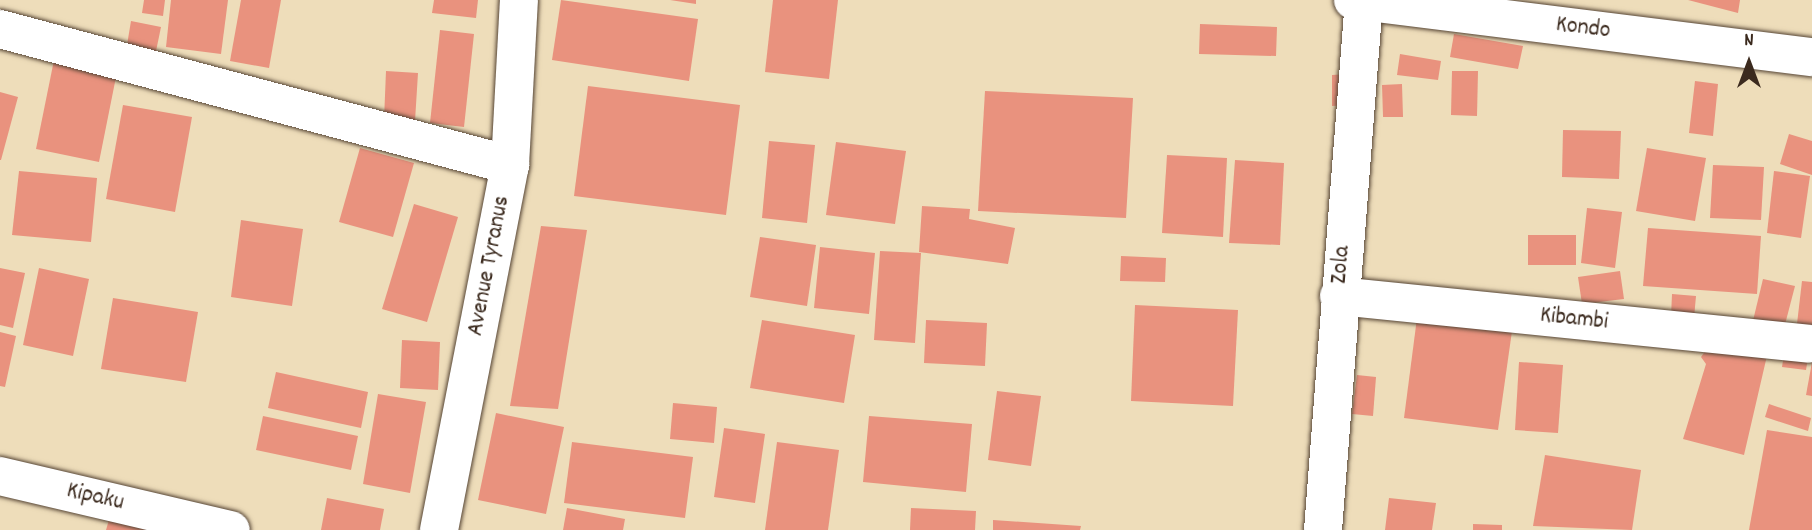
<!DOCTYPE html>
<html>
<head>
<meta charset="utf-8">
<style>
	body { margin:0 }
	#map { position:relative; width:1812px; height:530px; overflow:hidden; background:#eeddba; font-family:Dekko,sans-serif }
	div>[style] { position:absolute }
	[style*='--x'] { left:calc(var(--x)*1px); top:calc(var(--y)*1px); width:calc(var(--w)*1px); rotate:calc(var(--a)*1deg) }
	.building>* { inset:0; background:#e9927e }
	.roads { filter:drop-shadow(0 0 2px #564535) drop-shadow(0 0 2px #564535) }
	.minor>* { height:38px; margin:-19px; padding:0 19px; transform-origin:19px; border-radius:19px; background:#fff }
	span { translate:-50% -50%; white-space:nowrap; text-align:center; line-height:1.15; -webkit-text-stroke:6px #fff; paint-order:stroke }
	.street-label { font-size:24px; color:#3b2a1e }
	.north { position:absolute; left:1714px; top:28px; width:70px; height:70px; -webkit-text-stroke:5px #fff; paint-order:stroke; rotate:0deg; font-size:19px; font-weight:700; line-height:28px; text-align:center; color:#3b2a1e }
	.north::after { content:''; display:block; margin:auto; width:24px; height:32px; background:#3b2a1e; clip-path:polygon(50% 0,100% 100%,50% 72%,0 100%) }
</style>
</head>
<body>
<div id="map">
	<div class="building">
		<div style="clip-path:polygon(144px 0,165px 0,163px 16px,142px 13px)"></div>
		<div style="clip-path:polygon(171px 0,228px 0,221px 54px,166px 47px)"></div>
		<div style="clip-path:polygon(241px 0,281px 0,269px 68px,230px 61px)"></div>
		<div style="clip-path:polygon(434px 0,478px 0,476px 18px,432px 13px)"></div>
		<div style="clip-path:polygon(561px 0,698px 19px,689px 81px,552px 60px)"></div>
		<div style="clip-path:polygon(670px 0,696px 0,696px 4px)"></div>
		<div style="clip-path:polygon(773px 0,838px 0,829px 79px,765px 72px)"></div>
		<div style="clip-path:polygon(1688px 0,1740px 0,1738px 13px)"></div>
		<div style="clip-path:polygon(131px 21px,161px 27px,155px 56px,126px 51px)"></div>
		<div style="clip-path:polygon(1200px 24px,1277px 27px,1276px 56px,1199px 54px)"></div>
		<div style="clip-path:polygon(440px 30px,474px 34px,464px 127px,430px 123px)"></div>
		<div style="clip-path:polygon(1454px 34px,1523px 46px,1518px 69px,1450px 57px)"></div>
		<div style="clip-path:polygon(1400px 54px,1441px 61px,1438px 80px,1397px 75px)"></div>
		<div style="clip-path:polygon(54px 60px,117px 72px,99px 162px,36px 149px)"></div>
		<div style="clip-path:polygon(386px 71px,418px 73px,415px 121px,384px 120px)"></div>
		<div style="clip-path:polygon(1452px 71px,1478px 71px,1477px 116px,1451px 115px)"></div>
		<div style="clip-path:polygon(1348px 74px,1349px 105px,1332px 106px,1332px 75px)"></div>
		<div style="clip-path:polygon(1695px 81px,1718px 84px,1713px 136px,1689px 133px)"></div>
		<div style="clip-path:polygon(1402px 84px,1403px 117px,1383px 117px,1382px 85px)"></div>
		<div style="clip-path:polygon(588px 86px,740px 105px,726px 215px,574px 196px)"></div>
		<div style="clip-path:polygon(985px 91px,1133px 98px,1126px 218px,978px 211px)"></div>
		<div style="clip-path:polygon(0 92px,18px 97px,1px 160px,0 160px)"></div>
		<div style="clip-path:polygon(123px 105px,192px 117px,175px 212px,106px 199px)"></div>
		<div style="clip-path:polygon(1563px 130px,1621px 131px,1619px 179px,1562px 177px)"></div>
		<div style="clip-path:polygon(1789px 134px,1812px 141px,1812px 175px,1780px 164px)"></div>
		<div style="clip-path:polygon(769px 141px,815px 145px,807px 223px,762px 218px)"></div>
		<div style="clip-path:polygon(836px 142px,906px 151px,895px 224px,826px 215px)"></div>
		<div style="clip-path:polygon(360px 148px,414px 163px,393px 237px,339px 222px)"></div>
		<div style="clip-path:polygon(1647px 148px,1706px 158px,1695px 221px,1636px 211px)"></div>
		<div style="clip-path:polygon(1167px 155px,1227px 158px,1223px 237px,1162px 233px)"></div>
		<div style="clip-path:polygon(1235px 160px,1284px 163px,1280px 245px,1229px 243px)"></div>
		<div style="clip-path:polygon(1713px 165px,1764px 167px,1761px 220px,1710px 218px)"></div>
		<div style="clip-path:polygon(19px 171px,97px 178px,91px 242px,12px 235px)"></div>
		<div style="clip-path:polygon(1774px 171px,1810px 176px,1801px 238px,1767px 233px)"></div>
		<div style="clip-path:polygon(414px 204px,458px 217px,427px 322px,382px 309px)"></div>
		<div style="clip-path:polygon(922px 206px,970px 209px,969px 219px,1015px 228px,1008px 264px,919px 252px)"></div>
		<div style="clip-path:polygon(1587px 208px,1622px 212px,1615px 268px,1581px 263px)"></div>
		<div style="clip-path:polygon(241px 220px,303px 229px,292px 306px,231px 297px)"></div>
		<div style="clip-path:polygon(541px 226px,587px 230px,558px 409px,510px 406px)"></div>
		<div style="clip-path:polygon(1648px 228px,1761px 236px,1757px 294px,1643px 286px)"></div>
		<div style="clip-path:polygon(1528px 235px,1576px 235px,1576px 265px,1528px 265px)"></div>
		<div style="clip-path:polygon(760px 237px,816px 245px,807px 306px,750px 297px)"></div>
		<div style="clip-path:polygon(820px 247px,875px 253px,869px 314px,814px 308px)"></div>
		<div style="clip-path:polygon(880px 251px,921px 253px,915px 343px,874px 340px)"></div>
		<div style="clip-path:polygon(1121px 256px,1166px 258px,1165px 282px,1120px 281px)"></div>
		<div style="clip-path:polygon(0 268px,25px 273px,13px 328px,0 325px)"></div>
		<div style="clip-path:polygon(39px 268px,89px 279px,73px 356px,23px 345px)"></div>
		<div style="clip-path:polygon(1620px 271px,1624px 299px,1582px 304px,1578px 277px)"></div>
		<div style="clip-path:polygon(1763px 279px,1795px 286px,1782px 336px,1751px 329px)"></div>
		<div style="clip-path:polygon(1802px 281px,1812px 282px,1812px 343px,1795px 341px)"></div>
		<div style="clip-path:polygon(1672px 294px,1696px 296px,1694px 318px,1671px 317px)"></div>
		<div style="clip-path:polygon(113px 298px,198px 312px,186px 382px,101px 369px)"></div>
		<div style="clip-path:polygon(1135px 305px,1238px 310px,1233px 406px,1131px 401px)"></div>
		<div style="clip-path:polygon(1417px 318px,1512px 331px,1498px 430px,1404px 418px)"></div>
		<div style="clip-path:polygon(762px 320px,855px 335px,844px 403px,750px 388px)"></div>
		<div style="clip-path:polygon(926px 320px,987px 323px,985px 366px,924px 363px)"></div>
		<div style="clip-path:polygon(0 332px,16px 336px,5px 387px,0 386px)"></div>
		<div style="clip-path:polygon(1716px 336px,1769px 347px,1744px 455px,1683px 439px,1706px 364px,1701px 357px)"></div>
		<div style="clip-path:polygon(402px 340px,440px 342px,438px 390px,400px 388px)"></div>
		<div style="clip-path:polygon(1785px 348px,1809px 352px,1806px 370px,1782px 367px)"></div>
		<div style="clip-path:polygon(1519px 362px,1563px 365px,1558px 433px,1515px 430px)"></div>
		<div style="clip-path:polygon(1812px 362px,1812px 396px,1806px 395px)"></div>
		<div style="clip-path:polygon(276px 372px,368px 392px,361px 428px,268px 408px)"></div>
		<div style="clip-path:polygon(1357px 375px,1376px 377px,1373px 416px,1352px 414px)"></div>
		<div style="clip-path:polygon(997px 391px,1041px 396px,1031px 466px,988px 460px)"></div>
		<div style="clip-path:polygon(378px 394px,426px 402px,410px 493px,363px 484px)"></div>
		<div style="clip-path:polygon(673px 403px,717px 407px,714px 443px,670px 439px)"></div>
		<div style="clip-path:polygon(1769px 404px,1811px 418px,1808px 431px,1765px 417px)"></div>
		<div style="clip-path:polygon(496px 413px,564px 427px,546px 514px,478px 500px)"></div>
		<div style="clip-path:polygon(263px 416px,358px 436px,351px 470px,256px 450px)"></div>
		<div style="clip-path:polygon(869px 416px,972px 424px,966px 492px,863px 482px)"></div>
		<div style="clip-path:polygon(724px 428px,765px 434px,755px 503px,714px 497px)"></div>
		<div style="clip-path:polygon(1767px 430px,1812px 437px,1812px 530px,1749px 530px)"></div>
		<div style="clip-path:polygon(572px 442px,693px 457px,685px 518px,564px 503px)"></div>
		<div style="clip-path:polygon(777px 442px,839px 450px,828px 530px,765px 530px)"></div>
		<div style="clip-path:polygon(1545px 455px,1641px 470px,1632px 530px,1533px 526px)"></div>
		<div style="clip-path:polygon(327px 498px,384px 509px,380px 530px,321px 530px)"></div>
		<div style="clip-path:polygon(1389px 498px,1436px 503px,1432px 530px,1385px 530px)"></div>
		<div style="clip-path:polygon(567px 508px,625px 519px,623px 530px,563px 530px)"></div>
		<div style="clip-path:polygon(911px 508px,976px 511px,975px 530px,910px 530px)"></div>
		<div style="clip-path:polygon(109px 520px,149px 530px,106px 530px)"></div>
		<div style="clip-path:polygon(993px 520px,1081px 526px,1080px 530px,993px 530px)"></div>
		<div style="clip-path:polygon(1473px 524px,1502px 525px,1502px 530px,1473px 530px)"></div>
	</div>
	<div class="roads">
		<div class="minor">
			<div style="--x:1353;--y:0;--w:463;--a:7.1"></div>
			<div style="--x:0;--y:29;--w:528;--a:14.93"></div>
			<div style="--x:1339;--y:296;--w:472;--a:5.8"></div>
			<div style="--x:0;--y:476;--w:237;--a:13.2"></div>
			<div style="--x:439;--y:530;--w:372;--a:-79"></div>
			<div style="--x:510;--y:165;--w:165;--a:-86.9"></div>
			<div style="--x:1323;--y:530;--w:532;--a:-85.58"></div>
		</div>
	</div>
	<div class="street-label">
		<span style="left:1583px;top:29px;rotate:7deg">Kondo</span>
		<span style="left:1342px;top:265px;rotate:-85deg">Zola</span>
		<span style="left:490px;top:266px;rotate:-79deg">Avenue Tyranus</span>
		<span style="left:1574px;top:320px;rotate:6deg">Kibambi</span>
		<span style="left:95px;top:498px;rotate:13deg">Kipaku</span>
	</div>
	<div class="north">N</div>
</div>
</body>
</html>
